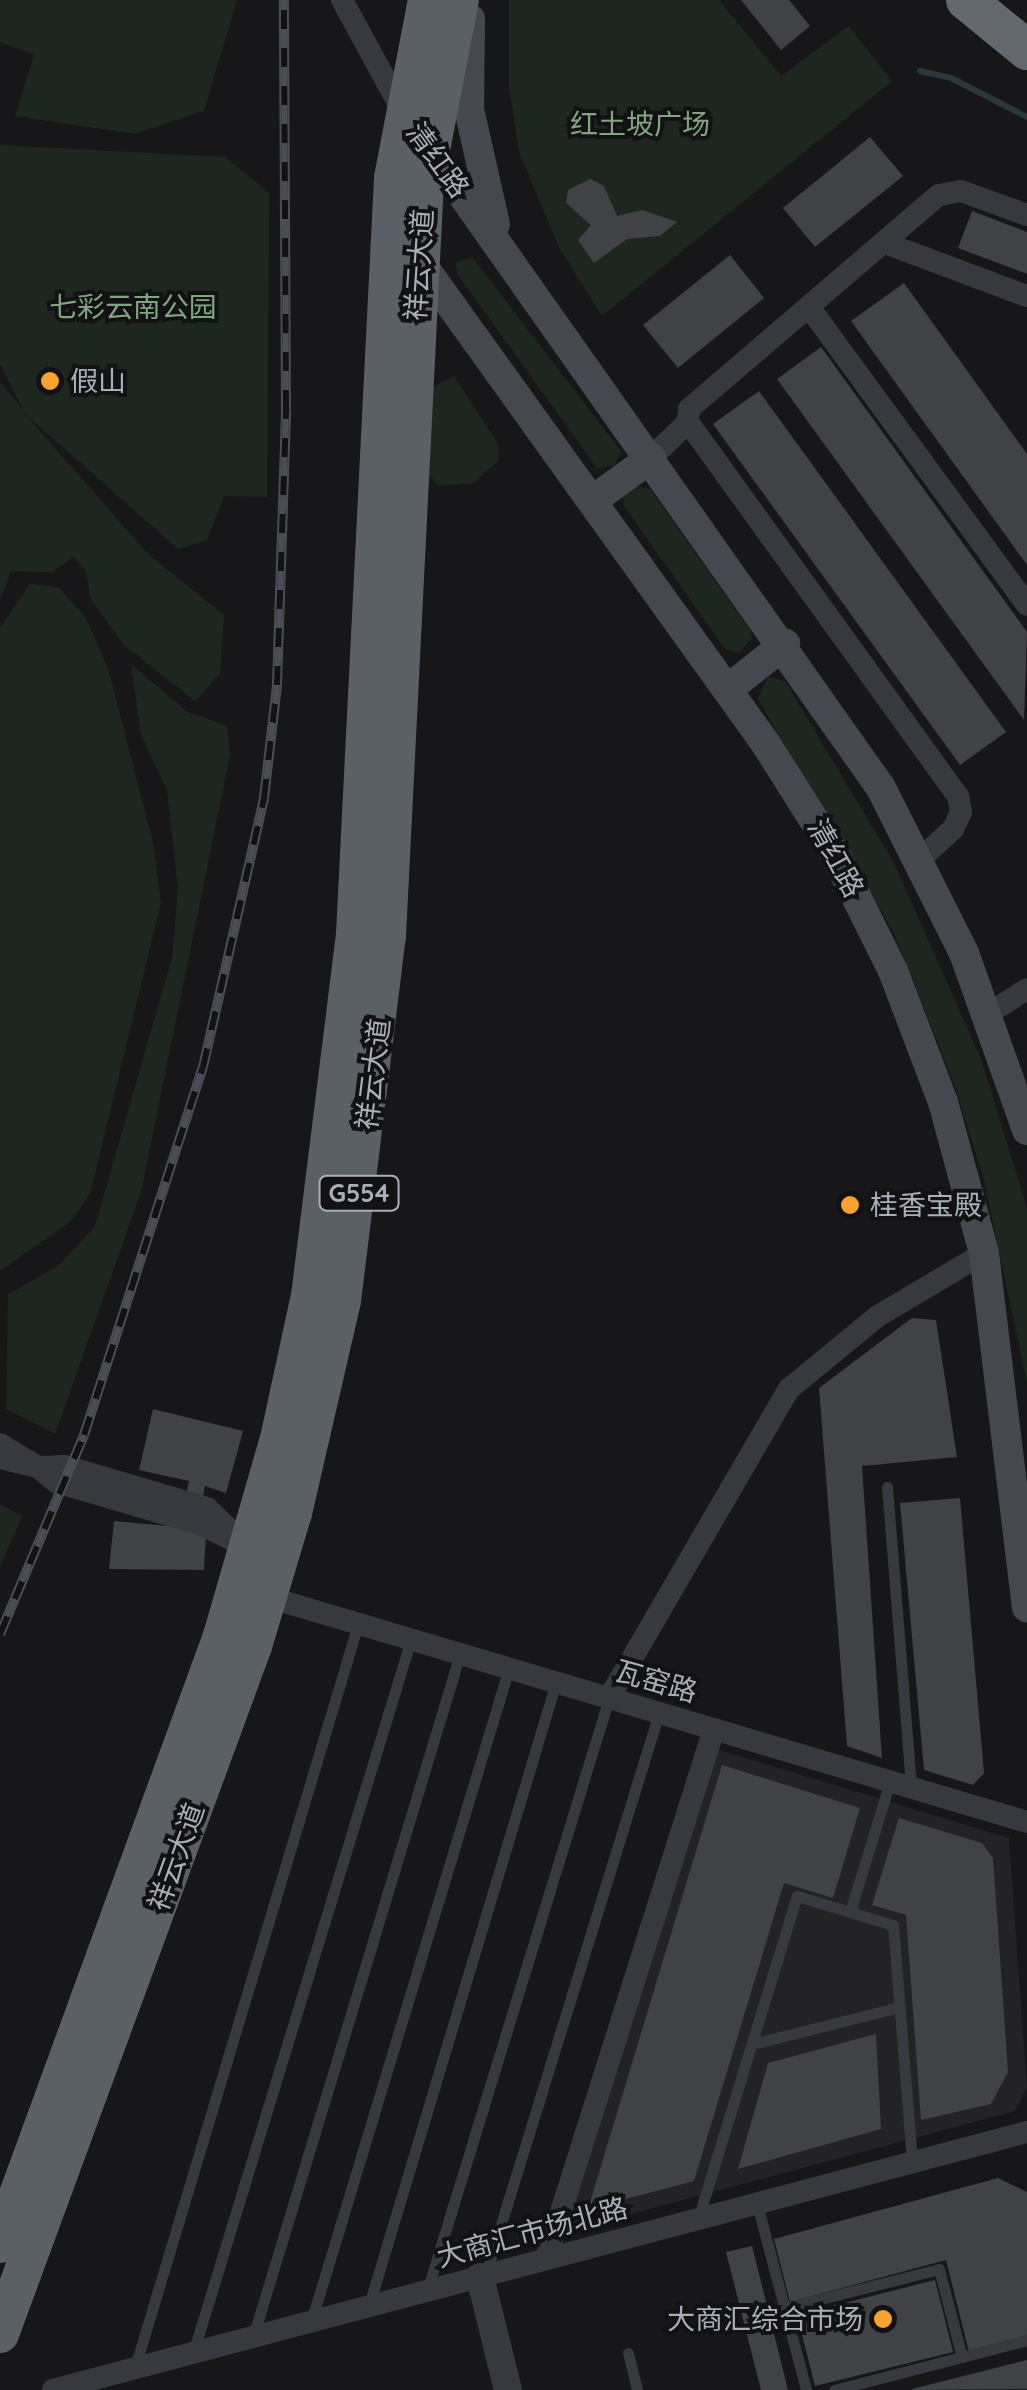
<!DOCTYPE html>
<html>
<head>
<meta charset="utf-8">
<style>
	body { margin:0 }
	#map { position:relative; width:1027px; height:2390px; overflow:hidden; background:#171719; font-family:Quicksand,"Noto Sans SC",sans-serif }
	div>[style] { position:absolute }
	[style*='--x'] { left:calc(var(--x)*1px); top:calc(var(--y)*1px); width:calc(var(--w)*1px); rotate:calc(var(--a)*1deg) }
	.built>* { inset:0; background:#232326 }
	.green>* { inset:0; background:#1e271f }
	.stream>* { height:6px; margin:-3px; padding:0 3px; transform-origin:3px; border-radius:3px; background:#2c373d }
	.building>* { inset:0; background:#414246 }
	.service>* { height:11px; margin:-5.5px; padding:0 5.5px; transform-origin:5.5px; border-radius:5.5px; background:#37393e }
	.minor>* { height:22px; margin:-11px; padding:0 11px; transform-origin:11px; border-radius:11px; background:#37393e }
	.tertiary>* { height:28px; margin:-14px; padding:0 14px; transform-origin:14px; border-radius:14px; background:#37393e }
	.secondary>* { height:30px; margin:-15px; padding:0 15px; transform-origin:15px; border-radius:15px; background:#45484e }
	.trunk>* { height:38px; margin:-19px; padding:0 19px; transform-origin:19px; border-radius:19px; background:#5b5f66 }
	.motorway>* { height:40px; margin:-20px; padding:0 20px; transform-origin:20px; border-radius:20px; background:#63686f }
	.rail>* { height:10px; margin-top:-5px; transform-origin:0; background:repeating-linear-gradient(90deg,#121214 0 19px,#4a4d53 0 38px); box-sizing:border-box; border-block:2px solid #4a4d53 }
	.dots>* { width:28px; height:28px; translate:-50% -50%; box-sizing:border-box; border:5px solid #121214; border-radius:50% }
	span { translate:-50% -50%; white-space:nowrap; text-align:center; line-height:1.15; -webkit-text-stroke:8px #121214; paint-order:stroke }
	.shield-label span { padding:2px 8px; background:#121214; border:2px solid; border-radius:8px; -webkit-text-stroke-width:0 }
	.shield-label { font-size:25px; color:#a8afb9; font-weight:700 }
	.park-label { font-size:28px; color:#80a57f }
	.street-label { font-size:28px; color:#a8afb9 }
	.poi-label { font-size:28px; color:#a8afb9 }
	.left { translate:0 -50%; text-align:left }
	.right { translate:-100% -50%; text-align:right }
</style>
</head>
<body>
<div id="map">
	<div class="built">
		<div style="clip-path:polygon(716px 1749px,1009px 1838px,1027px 2088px,1015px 2111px,564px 2232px)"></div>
	</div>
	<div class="green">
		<div style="clip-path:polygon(0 0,237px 0,204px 111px,135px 134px,15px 116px,34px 55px,0 42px)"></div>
		<div style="clip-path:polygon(509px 0,719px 0,781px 76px,849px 26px,892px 81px,602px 316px,560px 249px,519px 152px,509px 87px)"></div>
		<div style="clip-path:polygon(0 145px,225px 157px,269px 193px,267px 497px,224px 496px,207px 540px,178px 549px,23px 412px,149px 555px,224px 615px,220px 674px,195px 701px,124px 645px,91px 600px,86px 572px,74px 557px,52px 572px,11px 571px,0 600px,0 382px,23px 410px,0 364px)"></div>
		<div style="clip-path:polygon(472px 257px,621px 451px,615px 465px,597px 468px,458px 275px,455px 263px)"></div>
		<div style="clip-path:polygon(454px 376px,498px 444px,499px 460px,474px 483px,438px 486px,424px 468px,427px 390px)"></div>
		<div style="clip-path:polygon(635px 486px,650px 489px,750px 630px,752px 638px,739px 653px,725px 649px,624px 506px,623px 497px)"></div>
		<div style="clip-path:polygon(30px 584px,58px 587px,85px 616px,108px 668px,153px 843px,161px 903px,90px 1194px,71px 1221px,0 1271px,0 628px)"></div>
		<div style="clip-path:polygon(131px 664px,186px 711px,227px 726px,230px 755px,141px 1192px,55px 1434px,6px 1409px,8px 1294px,58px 1266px,95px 1226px,172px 958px,178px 888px,167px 790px,141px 735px)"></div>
		<div style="clip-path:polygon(768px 677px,785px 681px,894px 863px,981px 1059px,1027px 1208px,1027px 1383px,984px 1180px,955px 1086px,895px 935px,758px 699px)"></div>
		<div style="clip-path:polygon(0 1504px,22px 1516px,0 1567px)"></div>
	</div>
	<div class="stream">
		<div style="--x:920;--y:71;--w:32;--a:13"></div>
		<div style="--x:951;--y:78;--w:85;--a:27.2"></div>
	</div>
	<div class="building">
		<div style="clip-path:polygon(741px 0,789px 0,810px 26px,781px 50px)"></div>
		<div style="clip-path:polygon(870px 137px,903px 176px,815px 247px,783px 208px)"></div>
		<div style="clip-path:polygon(590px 179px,604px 186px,617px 216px,642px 210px,677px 222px,660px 236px,627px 239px,594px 263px,578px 240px,591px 225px,566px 203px,568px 190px)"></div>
		<div style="clip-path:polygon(972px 211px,1027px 232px,1027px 274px,958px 248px)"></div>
		<div style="clip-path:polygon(730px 255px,764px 298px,678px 368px,643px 325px)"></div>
		<div style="clip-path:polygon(904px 283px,1027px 454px,1027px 565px,851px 321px)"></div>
		<div style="clip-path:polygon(821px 347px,1027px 632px,1024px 720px,777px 379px)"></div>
		<div style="clip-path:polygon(759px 391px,1006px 732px,960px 765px,713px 424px)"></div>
		<div style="clip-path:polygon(912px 1318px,936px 1320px,957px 1457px,862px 1466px,882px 1758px,847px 1746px,819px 1388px)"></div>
		<div style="clip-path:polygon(153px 1409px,243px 1431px,226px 1493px,205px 1486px,196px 1529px,206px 1533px,204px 1570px,109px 1569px,114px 1521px,179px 1527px,189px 1481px,139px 1470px)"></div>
		<div style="clip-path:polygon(960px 1498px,984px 1773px,973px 1785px,924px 1770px,900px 1503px)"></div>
		<div style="clip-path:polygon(722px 1765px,860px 1808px,833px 1898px,784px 1883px,694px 2181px,588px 2209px)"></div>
		<div style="clip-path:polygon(899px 1818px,982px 1843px,993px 1858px,1008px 2072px,991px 2104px,921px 2120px,906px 1915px,872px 1905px)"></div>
		<div style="clip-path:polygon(876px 2034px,881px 2129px,738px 2169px,768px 2063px)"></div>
		<div style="clip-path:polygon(998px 2178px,1027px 2192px,1027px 2337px,969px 2352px,946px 2260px,790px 2302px,774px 2239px)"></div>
		<div style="clip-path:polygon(752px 2246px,788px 2390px,761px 2390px,726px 2252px)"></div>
		<div style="clip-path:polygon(935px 2280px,953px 2352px,815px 2386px,797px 2315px)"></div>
		<div style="clip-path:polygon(1027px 2360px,1027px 2389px,912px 2390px,912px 2389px)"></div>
	</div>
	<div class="service">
		<div style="--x:887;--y:1487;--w:301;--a:85.4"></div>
		<div style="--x:850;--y:1912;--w:137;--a:-73"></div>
		<div style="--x:752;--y:2044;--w:152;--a:-14.1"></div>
		<div style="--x:757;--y:2204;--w:192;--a:75.2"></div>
		<div style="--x:698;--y:2219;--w:338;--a:-73"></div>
		<div style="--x:797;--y:1896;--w:100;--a:16.8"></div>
		<div style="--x:893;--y:1925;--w:239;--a:85.4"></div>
		<div style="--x:485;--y:2276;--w:589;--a:-72.83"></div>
		<div style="--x:427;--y:2291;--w:620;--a:-72.94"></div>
		<div style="--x:369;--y:2305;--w:650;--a:-73.29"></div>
		<div style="--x:785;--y:2308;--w:159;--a:-14.2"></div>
		<div style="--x:939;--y:2269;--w:91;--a:75.4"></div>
		<div style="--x:311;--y:2322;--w:683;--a:-73.16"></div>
		<div style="--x:253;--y:2337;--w:714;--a:-73.14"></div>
		<div style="--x:193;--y:2353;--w:747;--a:-73.02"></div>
		<div style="--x:628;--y:2353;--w:38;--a:76"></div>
		<div style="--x:135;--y:2367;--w:776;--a:-73.29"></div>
		<div style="--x:834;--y:2390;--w:199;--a:-14.5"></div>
	</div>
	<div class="minor">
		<div style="--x:342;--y:0;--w:125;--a:61.4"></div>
		<div style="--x:885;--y:243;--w:152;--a:20.5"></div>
		<div style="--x:809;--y:307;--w:369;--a:53.8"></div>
		<div style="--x:688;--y:422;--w:461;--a:54.2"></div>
		<div style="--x:958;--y:796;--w:16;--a:79"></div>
		<div style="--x:961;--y:812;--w:19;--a:115"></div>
		<div style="--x:953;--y:829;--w:45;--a:137.7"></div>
		<div style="--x:651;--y:458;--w:52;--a:-44.2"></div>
		<div style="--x:688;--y:422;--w:13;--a:-86"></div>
		<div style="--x:689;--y:409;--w:329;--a:-40.6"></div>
		<div style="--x:939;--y:195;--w:22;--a:-10"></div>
		<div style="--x:961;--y:191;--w:70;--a:20"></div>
		<div style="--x:988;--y:1014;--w:46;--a:-32.7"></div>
		<div style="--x:0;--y:1444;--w:44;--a:31.2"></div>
		<div style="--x:38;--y:1467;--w:23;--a:40"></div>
		<div style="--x:56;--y:1482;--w:153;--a:16.3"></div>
		<div style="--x:203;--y:1525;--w:53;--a:27.1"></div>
		<div style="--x:250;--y:1549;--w:59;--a:-136.4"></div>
		<div style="--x:207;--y:1508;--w:148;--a:-163.5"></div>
		<div style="--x:65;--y:1466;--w:27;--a:178"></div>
		<div style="--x:38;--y:1467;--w:39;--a:-167"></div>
		<div style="--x:268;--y:1597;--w:792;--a:16.51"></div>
		<div style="--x:609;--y:1698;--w:358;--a:-59.8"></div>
		<div style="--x:789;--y:1389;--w:115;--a:-39.4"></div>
		<div style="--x:878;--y:1316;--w:123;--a:-30.7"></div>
		<div style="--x:546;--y:2259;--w:556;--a:-72.41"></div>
		<div style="--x:53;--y:2390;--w:1008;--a:-14.84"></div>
	</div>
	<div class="tertiary">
		<div style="--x:480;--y:2277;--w:116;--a:76.1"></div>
	</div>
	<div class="secondary">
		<div style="--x:470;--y:19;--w:90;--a:90.6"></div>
		<div style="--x:469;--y:109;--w:118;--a:77.3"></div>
		<div style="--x:423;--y:139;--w:794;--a:54.79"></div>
		<div style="--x:881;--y:788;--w:185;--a:63.3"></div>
		<div style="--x:964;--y:953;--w:188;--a:70.4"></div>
		<div style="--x:415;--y:255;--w:602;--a:54.33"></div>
		<div style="--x:766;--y:744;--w:128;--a:57.8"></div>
		<div style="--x:834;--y:852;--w:133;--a:63.6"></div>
		<div style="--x:893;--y:971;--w:140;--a:69.1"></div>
		<div style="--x:943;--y:1102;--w:156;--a:74.8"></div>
		<div style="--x:984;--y:1253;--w:357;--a:83.1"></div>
		<div style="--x:593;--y:500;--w:72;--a:-35.9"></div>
		<div style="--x:728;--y:689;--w:73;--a:-38.3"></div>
	</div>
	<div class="trunk">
		<div style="--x:0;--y:2244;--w:647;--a:-69.94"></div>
		<div style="--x:222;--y:1636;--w:205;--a:-73.9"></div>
		<div style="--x:279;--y:1439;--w:146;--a:-77.8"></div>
		<div style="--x:310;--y:1296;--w:365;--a:-82.9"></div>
		<div style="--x:355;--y:934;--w:757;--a:-87.12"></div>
		<div style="--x:393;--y:178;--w:181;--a:-79.2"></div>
		<div style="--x:0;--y:2334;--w:733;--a:-69.81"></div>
		<div style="--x:253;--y:1646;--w:139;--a:-73.3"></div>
		<div style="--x:293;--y:1513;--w:218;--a:-77"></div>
		<div style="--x:342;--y:1301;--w:368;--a:-83"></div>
		<div style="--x:387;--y:936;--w:756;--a:-87.12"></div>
		<div style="--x:425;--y:181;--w:184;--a:-79.1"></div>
	</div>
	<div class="motorway">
		<div style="--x:966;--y:0;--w:79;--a:39.3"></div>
	</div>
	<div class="rail">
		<div style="--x:0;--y:1634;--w:216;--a:-67.1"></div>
		<div style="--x:84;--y:1435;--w:387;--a:-72.1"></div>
		<div style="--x:203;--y:1067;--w:276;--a:-77.2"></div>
		<div style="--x:264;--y:798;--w:114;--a:-83.4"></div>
		<div style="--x:277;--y:685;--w:276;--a:-88.1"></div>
		<div style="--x:286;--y:409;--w:409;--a:-90.3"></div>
	</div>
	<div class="dots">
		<div style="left:50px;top:381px;background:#f8a22f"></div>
		<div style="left:850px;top:1205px;background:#f8a22f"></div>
		<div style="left:883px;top:2319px;background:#f8a22f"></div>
	</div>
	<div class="shield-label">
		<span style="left:359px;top:1193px">G554</span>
	</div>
	<div class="park-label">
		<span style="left:640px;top:124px">红土坡广场</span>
		<span style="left:133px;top:307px">七彩云南公园</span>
	</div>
	<div class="street-label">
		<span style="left:438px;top:160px;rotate:54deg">清红路</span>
		<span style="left:419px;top:265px;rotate:-86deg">祥云大道</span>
		<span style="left:836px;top:858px;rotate:61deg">清红路</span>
		<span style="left:373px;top:1074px;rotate:-83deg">祥云大道</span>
		<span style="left:656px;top:1681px;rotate:16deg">瓦窑路</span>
		<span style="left:176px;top:1857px;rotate:-70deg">祥云大道</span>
		<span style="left:532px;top:2232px;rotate:-15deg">大商汇市场北路</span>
	</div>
	<div class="poi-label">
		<span class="left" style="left:70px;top:381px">假山</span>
		<span class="left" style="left:870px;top:1205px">桂香宝殿</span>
		<span class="right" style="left:863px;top:2319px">大商汇综合市场</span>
	</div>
</div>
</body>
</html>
